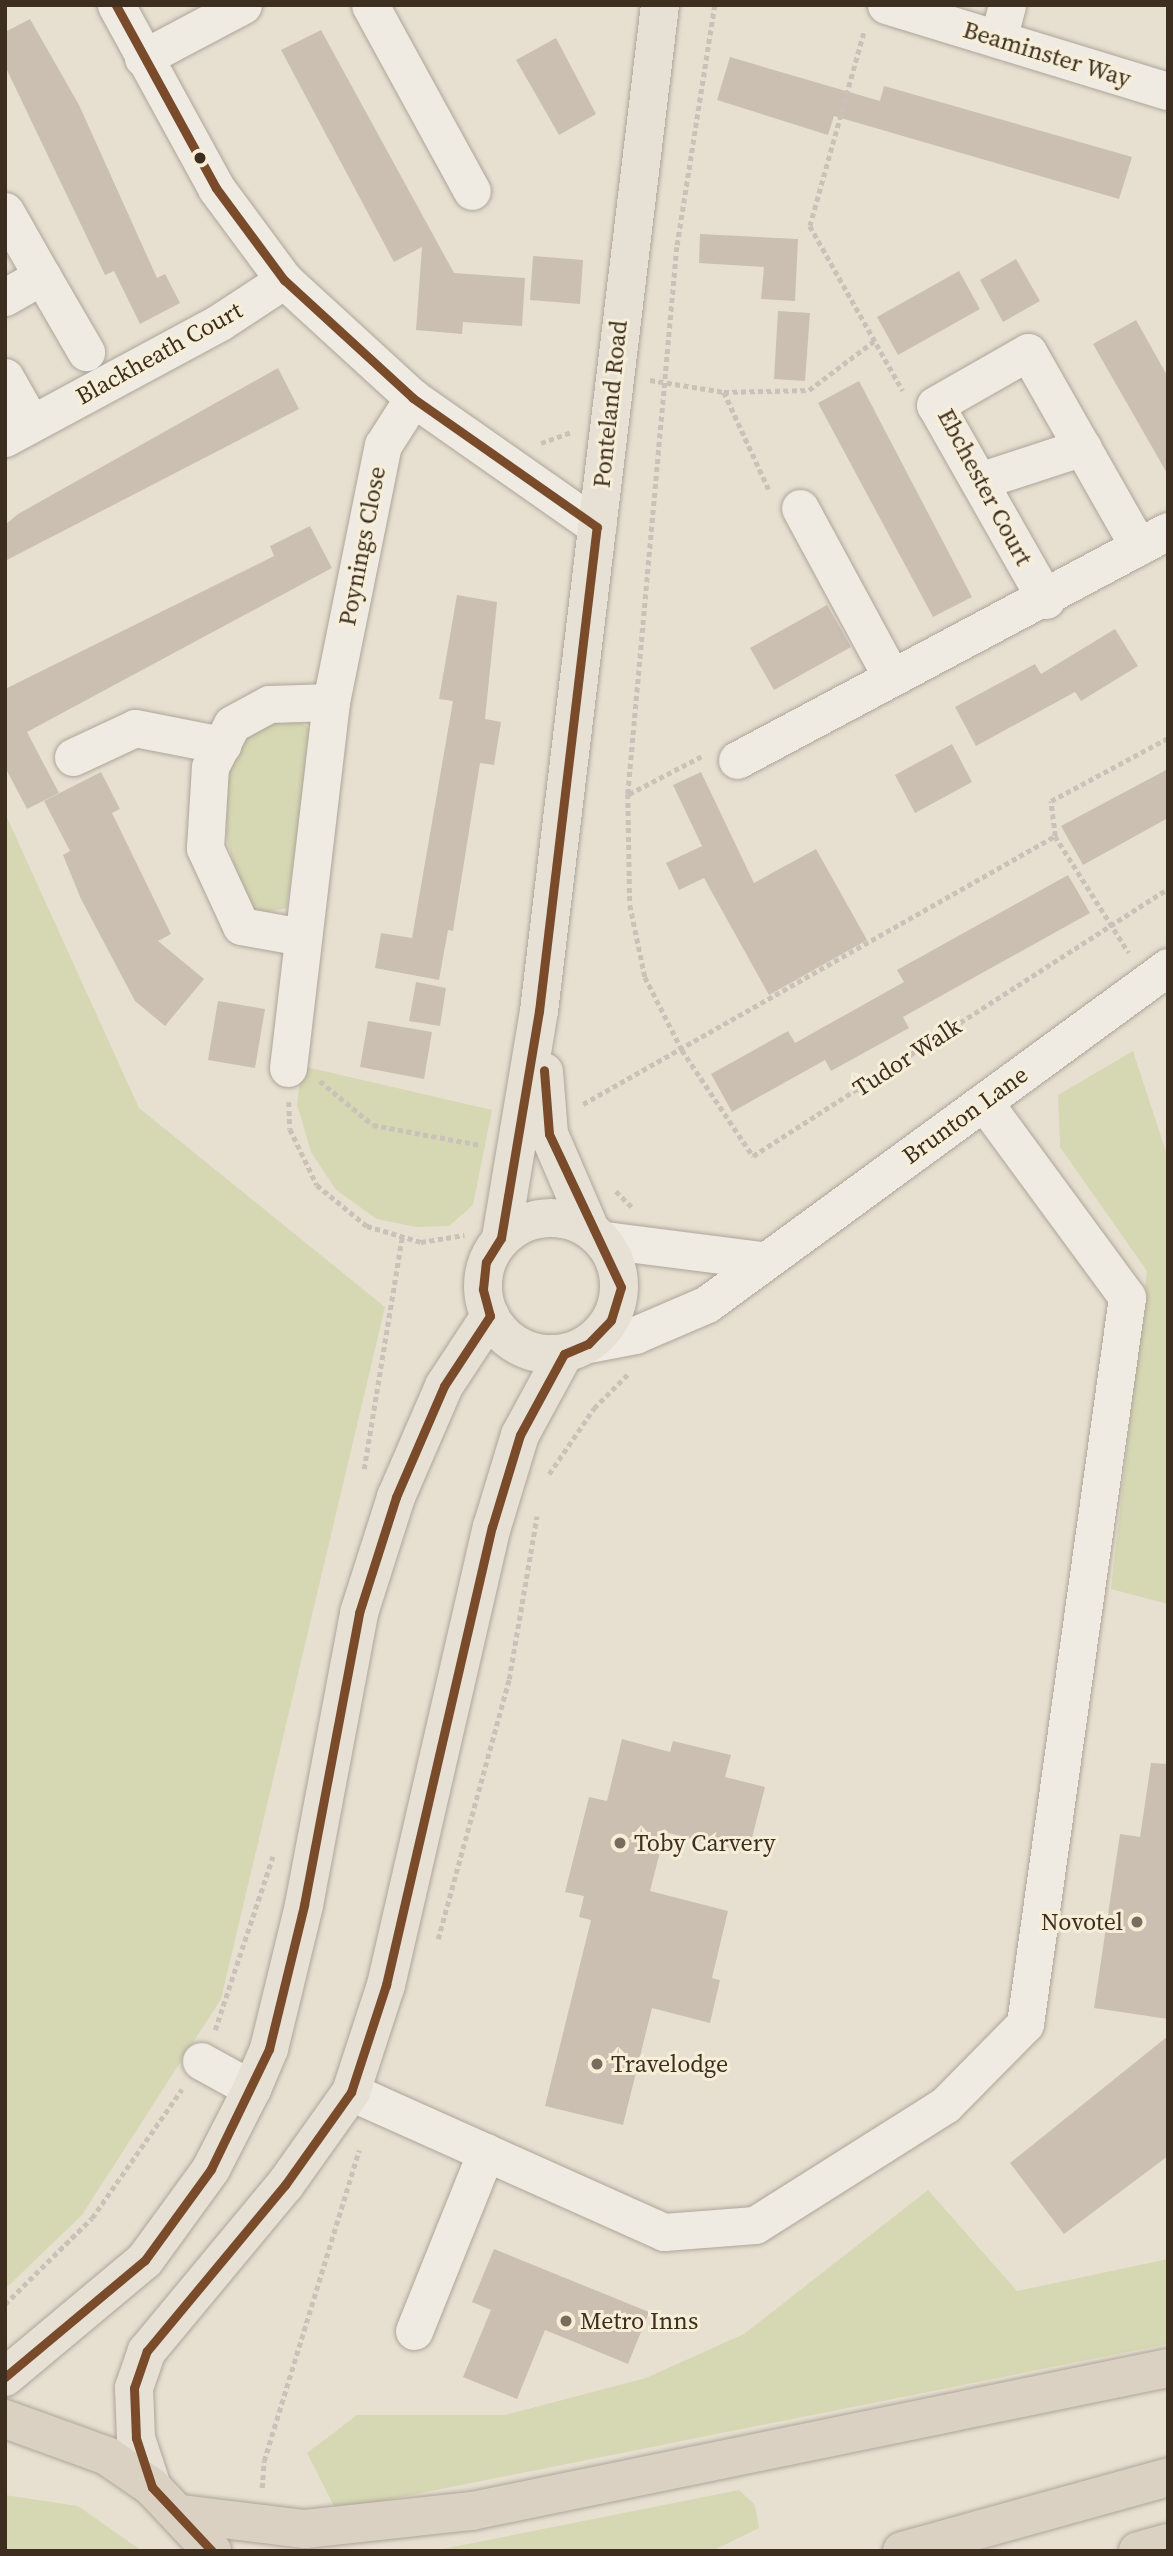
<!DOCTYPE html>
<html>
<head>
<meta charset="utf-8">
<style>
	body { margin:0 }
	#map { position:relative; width:1173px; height:2556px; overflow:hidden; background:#e7e0d1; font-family:"Source Serif 4",serif }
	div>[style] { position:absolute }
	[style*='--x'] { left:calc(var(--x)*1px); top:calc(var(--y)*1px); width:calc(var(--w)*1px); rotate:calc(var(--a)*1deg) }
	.green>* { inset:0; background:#d6d7b3 }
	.building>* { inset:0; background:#cbbfb2 }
	.path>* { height:4.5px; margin-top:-2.25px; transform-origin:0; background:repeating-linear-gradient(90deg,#c8c2b9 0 5px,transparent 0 8.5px) }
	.roads { filter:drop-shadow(0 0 2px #ada599) drop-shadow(0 0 2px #ada599) }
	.minor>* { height:37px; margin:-18.5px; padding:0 18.5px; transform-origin:18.5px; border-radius:18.5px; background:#efebe3 }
	.major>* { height:38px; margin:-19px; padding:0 19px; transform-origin:19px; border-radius:19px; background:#e6e1d4 }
	.major>.ring { margin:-19px; padding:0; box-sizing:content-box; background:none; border:38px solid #e6e1d4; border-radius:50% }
	.highway>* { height:38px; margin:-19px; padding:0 19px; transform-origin:19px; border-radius:19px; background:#dad1c2 }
	.bus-1>* { height:9px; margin:-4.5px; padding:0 4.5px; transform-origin:4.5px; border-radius:4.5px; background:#7a4b2a }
	.dots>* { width:19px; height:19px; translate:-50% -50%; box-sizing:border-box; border:4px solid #f7eed8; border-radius:50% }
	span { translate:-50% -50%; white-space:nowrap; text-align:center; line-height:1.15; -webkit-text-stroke:6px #f7eed8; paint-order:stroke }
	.street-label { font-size:24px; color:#3d2e20 }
	.poi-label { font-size:24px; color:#3d2e20 }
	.left { translate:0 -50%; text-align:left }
	.right { translate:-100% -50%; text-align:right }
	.frame { position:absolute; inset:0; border:7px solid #3d2e20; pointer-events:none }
</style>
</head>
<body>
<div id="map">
	<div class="green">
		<div style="clip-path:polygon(286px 713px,312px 730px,287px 908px,259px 914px,245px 909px,226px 834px,228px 779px,235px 737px)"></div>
		<div style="clip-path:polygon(5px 813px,139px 1108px,385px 1307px,221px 1999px,82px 2215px,5px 2289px)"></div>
		<div style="clip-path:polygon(1133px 1051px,1168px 1158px,1168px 1604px,1111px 1589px,1147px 1271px,1060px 1147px,1058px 1095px)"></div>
		<div style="clip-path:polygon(302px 1066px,492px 1110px,473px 1205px,449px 1226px,416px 1227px,377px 1219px,336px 1190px,311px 1152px,297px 1104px)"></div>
		<div style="clip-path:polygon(928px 2190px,1017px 2291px,1168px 2259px,1168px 2344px,336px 2510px,307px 2453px,357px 2415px,505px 2415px,646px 2378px,744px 2334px)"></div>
		<div style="clip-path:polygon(739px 2490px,755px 2505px,759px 2528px,712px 2551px,433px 2551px)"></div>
		<div style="clip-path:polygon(5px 2495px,78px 2506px,142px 2551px,5px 2551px)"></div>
	</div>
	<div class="building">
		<div style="clip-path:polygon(30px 19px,79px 105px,157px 278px,165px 274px,180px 303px,140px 324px,114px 271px,105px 275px,5px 66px,5px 32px)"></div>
		<div style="clip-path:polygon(321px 30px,454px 273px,525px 278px,522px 326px,463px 322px,462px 334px,416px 330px,422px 247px,394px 262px,281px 50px)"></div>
		<div style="clip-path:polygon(556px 38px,596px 114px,559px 135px,516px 60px)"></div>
		<div style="clip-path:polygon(730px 57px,880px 101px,884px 86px,1132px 157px,1119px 199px,834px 116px,828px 135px,717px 100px)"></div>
		<div style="clip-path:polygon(700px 234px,798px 239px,795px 301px,761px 299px,764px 267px,699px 263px)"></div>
		<div style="clip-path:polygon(533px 256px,583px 260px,580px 304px,530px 300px)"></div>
		<div style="clip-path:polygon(1016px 259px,1040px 301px,1003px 322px,980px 280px)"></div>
		<div style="clip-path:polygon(959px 271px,980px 309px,898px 355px,877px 317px)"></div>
		<div style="clip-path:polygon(778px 311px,810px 313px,805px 381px,774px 379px)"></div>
		<div style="clip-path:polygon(1136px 320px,1168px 377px,1168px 475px,1093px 344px)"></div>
		<div style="clip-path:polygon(278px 368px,299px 409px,5px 561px,5px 525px,18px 514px)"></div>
		<div style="clip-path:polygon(859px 381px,972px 597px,933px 617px,818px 403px)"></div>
		<div style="clip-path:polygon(310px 526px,332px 568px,27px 732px,59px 793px,27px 809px,5px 767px,5px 689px,274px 556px,270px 546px)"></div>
		<div style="clip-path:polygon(457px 595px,497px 602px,485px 719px,501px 722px,494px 765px,480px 763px,453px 931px,448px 930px,439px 980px,375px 968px,381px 933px,412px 938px,453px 701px,439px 699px)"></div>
		<div style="clip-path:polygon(827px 605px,851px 647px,774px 690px,750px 648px)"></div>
		<div style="clip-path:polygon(1115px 629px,1138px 666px,1081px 701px,1075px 692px,976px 746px,955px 707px,1035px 664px,1041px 674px)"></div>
		<div style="clip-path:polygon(952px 744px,972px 782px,915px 813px,895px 775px)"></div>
		<div style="clip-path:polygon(1168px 769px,1168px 818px,1083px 865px,1061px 826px)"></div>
		<div style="clip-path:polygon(101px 772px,120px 809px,112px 813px,171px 934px,158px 941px,204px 979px,165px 1026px,135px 1001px,81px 899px,63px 855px,70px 851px,44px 801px)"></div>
		<div style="clip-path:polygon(701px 772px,754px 883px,816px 849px,867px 940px,769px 995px,704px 878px,679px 890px,666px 863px,702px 846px,673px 785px)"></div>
		<div style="clip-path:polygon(1068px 875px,1090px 913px,903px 1017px,909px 1028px,831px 1071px,825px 1060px,732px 1112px,711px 1074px,788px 1031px,795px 1043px,904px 982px,897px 970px)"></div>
		<div style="clip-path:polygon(416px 982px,446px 988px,440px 1026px,409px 1021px)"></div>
		<div style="clip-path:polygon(218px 1001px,265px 1009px,255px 1068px,208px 1060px)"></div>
		<div style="clip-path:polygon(368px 1021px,432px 1032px,424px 1079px,360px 1067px)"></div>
		<div style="clip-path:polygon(622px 1739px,670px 1752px,673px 1741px,731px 1755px,725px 1777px,765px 1787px,748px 1853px,665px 1832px,650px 1891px,728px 1911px,712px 1978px,720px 1980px,710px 2023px,652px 2008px,623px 2125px,545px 2106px,591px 1920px,579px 1917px,584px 1896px,565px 1892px,589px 1797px,607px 1801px)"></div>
		<div style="clip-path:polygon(1151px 1763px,1168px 1764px,1168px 2019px,1094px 2008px,1120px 1834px,1140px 1837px)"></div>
		<div style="clip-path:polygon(1168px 2036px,1168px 2156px,1064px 2234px,1010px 2163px)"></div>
		<div style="clip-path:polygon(494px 2249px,649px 2312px,628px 2364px,545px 2330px,517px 2399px,463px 2377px,491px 2310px,472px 2302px)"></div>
	</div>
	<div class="path">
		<div style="--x:715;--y:5;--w:245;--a:98.9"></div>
		<div style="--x:677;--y:247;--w:549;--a:95.12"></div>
		<div style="--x:628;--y:794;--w:111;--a:89"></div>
		<div style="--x:630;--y:905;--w:74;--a:78.2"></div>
		<div style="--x:645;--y:977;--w:82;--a:63.1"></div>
		<div style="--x:682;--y:1050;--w:128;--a:56.2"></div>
		<div style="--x:753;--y:1156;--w:493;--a:-32.8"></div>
		<div style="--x:864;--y:33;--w:200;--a:105.6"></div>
		<div style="--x:810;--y:226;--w:189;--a:60.6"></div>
		<div style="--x:650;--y:380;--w:75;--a:9.2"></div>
		<div style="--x:724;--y:392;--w:85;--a:-1.3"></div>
		<div style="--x:809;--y:390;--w:81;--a:-37"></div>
		<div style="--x:724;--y:392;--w:110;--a:65.3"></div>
		<div style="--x:541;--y:443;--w:32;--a:-20"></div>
		<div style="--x:629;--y:794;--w:82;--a:-27.5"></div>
		<div style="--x:1055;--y:836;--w:138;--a:57.7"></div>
		<div style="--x:320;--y:1081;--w:69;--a:39.7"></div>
		<div style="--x:373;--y:1125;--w:109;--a:10.6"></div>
		<div style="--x:289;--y:1102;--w:27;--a:88"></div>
		<div style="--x:290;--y:1129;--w:62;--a:64.3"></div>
		<div style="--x:317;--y:1185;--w:65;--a:39.4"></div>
		<div style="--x:367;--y:1226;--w:56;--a:16.5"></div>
		<div style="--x:421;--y:1242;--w:44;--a:-9.2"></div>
		<div style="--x:583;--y:1104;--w:543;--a:-29.59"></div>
		<div style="--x:1055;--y:836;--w:35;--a:-97"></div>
		<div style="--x:1051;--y:801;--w:133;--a:-28.3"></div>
		<div style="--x:616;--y:1191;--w:23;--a:45"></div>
		<div style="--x:364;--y:1469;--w:235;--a:-80.7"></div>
		<div style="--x:549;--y:1474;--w:80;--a:-55.7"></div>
		<div style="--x:594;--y:1408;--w:48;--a:-45"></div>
		<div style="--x:438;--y:1939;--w:270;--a:-74.7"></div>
		<div style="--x:509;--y:1679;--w:165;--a:-80.3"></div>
		<div style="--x:215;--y:2030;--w:183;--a:-71.6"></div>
		<div style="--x:5;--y:2304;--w:122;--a:-44.7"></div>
		<div style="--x:92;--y:2218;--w:157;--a:-55.1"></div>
		<div style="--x:262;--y:2488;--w:27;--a:-86"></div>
		<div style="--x:264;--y:2461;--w:325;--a:-73"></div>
	</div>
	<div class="roads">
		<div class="minor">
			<div style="--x:116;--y:5;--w:209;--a:61.3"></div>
			<div style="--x:216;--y:188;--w:114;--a:53.5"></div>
			<div style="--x:284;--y:280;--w:175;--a:42.5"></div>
			<div style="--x:413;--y:398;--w:225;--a:35"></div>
			<div style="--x:370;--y:5;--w:212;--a:61.3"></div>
			<div style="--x:886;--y:5;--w:295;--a:17"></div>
			<div style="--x:998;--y:39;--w:35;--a:-75"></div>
			<div style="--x:143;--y:58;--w:113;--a:-27.9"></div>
			<div style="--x:5;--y:211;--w:75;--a:60.4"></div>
			<div style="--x:42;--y:276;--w:43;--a:150.4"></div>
			<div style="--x:42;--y:276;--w:88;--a:59.9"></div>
			<div style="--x:5;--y:377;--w:53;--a:60.5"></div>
			<div style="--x:5;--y:438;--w:244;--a:-28.3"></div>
			<div style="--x:220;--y:322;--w:77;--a:-33.3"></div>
			<div style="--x:979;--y:481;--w:109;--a:-18.1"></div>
			<div style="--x:800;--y:508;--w:191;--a:61.6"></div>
			<div style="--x:1046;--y:600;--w:224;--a:-119.6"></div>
			<div style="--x:935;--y:405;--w:107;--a:-29.7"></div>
			<div style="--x:1028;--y:352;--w:224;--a:60.4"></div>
			<div style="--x:73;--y:757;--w:68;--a:-25.1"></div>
			<div style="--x:135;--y:728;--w:89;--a:11.1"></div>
			<div style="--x:737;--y:760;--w:488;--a:-28"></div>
			<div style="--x:302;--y:937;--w:62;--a:-169.8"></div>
			<div style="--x:241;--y:926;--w:86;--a:-114.8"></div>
			<div style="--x:205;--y:848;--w:81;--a:-86.5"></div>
			<div style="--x:210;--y:767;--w:48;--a:-62.9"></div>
			<div style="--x:232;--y:724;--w:42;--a:-28.4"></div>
			<div style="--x:269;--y:704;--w:62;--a:-1.8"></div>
			<div style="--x:288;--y:1068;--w:369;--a:-83.3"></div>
			<div style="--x:331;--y:702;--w:262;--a:-78.6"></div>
			<div style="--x:383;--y:445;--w:56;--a:-57.4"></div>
			<div style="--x:604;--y:1240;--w:158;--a:7.3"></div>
			<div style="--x:588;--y:1344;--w:48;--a:-10.8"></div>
			<div style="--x:635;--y:1335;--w:78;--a:-23.3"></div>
			<div style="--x:707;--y:1304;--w:571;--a:-36.17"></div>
			<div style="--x:201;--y:2061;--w:58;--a:28.8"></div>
			<div style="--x:351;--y:2092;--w:343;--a:24.1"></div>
			<div style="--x:664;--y:2232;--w:91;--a:-4.4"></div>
			<div style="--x:755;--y:2225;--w:225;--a:-32.3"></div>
			<div style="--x:945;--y:2105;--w:114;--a:-45.4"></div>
			<div style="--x:1025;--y:2024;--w:734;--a:-82.01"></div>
			<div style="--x:1127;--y:1297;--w:242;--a:-126.3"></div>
			<div style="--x:414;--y:2331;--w:193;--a:-68.1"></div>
		</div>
		<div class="major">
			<div style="--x:544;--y:1072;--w:62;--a:85.4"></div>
			<div style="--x:549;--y:1134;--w:103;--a:66.7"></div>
			<div class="ring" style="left:483px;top:1218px;width:98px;height:98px"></div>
			<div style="--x:501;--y:1238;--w:230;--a:-80.5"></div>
			<div style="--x:539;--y:1011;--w:1013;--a:-83.14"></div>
			<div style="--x:5;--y:2377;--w:182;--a:-39.9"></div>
			<div style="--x:145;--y:2260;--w:112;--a:-54"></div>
			<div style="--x:211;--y:2169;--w:90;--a:-62.9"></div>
			<div style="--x:252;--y:2089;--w:43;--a:-67"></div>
			<div style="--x:269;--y:2049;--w:148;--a:-76.3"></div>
			<div style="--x:304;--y:1905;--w:297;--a:-79.3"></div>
			<div style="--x:359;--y:1613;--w:122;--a:-72.3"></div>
			<div style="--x:396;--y:1497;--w:121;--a:-66.6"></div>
			<div style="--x:444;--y:1386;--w:84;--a:-56.7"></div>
			<div style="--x:152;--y:2487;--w:52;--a:-108.1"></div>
			<div style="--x:136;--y:2438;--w:50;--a:-92.3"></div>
			<div style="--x:134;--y:2388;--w:39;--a:-71"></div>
			<div style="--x:147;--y:2351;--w:216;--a:-50.3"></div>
			<div style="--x:285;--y:2185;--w:114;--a:-54.6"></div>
			<div style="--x:351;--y:2092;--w:113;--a:-71.9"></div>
			<div style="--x:386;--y:1985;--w:470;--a:-77"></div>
			<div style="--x:492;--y:1527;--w:96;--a:-73.1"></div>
			<div style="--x:520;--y:1435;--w:92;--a:-61.5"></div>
		</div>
		<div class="highway">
			<div style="--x:5;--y:2419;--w:109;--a:19.9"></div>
			<div style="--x:107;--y:2456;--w:55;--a:34.6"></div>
			<div style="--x:152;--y:2487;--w:88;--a:46.8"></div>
			<div style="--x:182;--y:2514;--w:124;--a:7"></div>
			<div style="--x:305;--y:2529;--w:168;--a:-6.2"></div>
			<div style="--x:472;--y:2511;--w:711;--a:-11.61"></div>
			<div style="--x:902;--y:2551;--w:276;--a:-15.5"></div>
			<div style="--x:1138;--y:2551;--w:31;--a:-15"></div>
		</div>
	</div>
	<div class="bus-1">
		<div style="--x:5;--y:2377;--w:182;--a:-39.9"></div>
		<div style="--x:145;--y:2260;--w:112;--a:-54"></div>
		<div style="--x:211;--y:2169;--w:133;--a:-64.2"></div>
		<div style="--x:269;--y:2049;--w:148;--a:-76.3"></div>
		<div style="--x:304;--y:1905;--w:297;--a:-79.3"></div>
		<div style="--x:359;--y:1613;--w:122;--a:-72.3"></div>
		<div style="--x:396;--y:1497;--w:121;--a:-66.6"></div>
		<div style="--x:444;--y:1386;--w:84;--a:-56.7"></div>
		<div style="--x:490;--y:1316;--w:28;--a:-105"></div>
		<div style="--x:483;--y:1289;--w:27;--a:-84"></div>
		<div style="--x:486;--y:1262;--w:28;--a:-58"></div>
		<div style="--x:501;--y:1238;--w:230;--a:-80.5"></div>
		<div style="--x:539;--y:1011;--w:487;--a:-83.2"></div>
		<div style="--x:597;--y:527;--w:225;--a:-145"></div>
		<div style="--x:413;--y:398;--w:175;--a:-137.5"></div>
		<div style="--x:284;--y:280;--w:114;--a:-126.5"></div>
		<div style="--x:216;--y:188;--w:209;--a:-118.7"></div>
		<div style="--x:212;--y:2551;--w:88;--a:-133.2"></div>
		<div style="--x:152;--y:2487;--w:52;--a:-108.1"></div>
		<div style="--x:136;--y:2438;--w:50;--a:-92.3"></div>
		<div style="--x:134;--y:2388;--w:39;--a:-71"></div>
		<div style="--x:147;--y:2351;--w:216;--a:-50.3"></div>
		<div style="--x:285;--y:2185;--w:114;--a:-54.6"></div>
		<div style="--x:351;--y:2092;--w:113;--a:-71.9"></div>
		<div style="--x:386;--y:1985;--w:470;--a:-77"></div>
		<div style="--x:492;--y:1527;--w:96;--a:-73.1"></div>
		<div style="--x:520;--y:1435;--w:92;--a:-61.5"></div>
		<div style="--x:564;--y:1354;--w:26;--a:-23"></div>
		<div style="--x:588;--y:1344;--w:33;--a:-46"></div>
		<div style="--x:611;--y:1320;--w:34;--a:-73"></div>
		<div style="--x:621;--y:1287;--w:169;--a:-115.2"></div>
		<div style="--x:549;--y:1134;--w:64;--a:-94.5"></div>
	</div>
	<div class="dots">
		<div style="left:200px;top:158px;background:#3d2e20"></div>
		<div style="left:620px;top:1843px;background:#786c5e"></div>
		<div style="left:1137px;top:1922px;background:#786c5e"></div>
		<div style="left:597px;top:2064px;background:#786c5e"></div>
		<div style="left:566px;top:2321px;background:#786c5e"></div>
	</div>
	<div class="street-label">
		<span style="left:1047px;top:54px;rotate:17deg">Beaminster Way</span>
		<span style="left:159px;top:353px;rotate:-29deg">Blackheath Court</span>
		<span style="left:610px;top:404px;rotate:-84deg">Ponteland Road</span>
		<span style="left:985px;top:487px;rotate:62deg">Ebchester Court</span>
		<span style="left:362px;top:546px;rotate:-79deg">Poynings Close</span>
		<span style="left:907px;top:1057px;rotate:-33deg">Tudor Walk</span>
		<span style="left:965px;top:1115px;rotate:-36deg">Brunton Lane</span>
	</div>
	<div class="poi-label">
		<span class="left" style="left:634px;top:1843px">Toby Carvery</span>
		<span class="right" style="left:1123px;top:1922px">Novotel</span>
		<span class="left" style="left:611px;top:2064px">Travelodge</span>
		<span class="left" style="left:580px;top:2321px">Metro Inns</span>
	</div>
	<div class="frame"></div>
</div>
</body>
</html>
